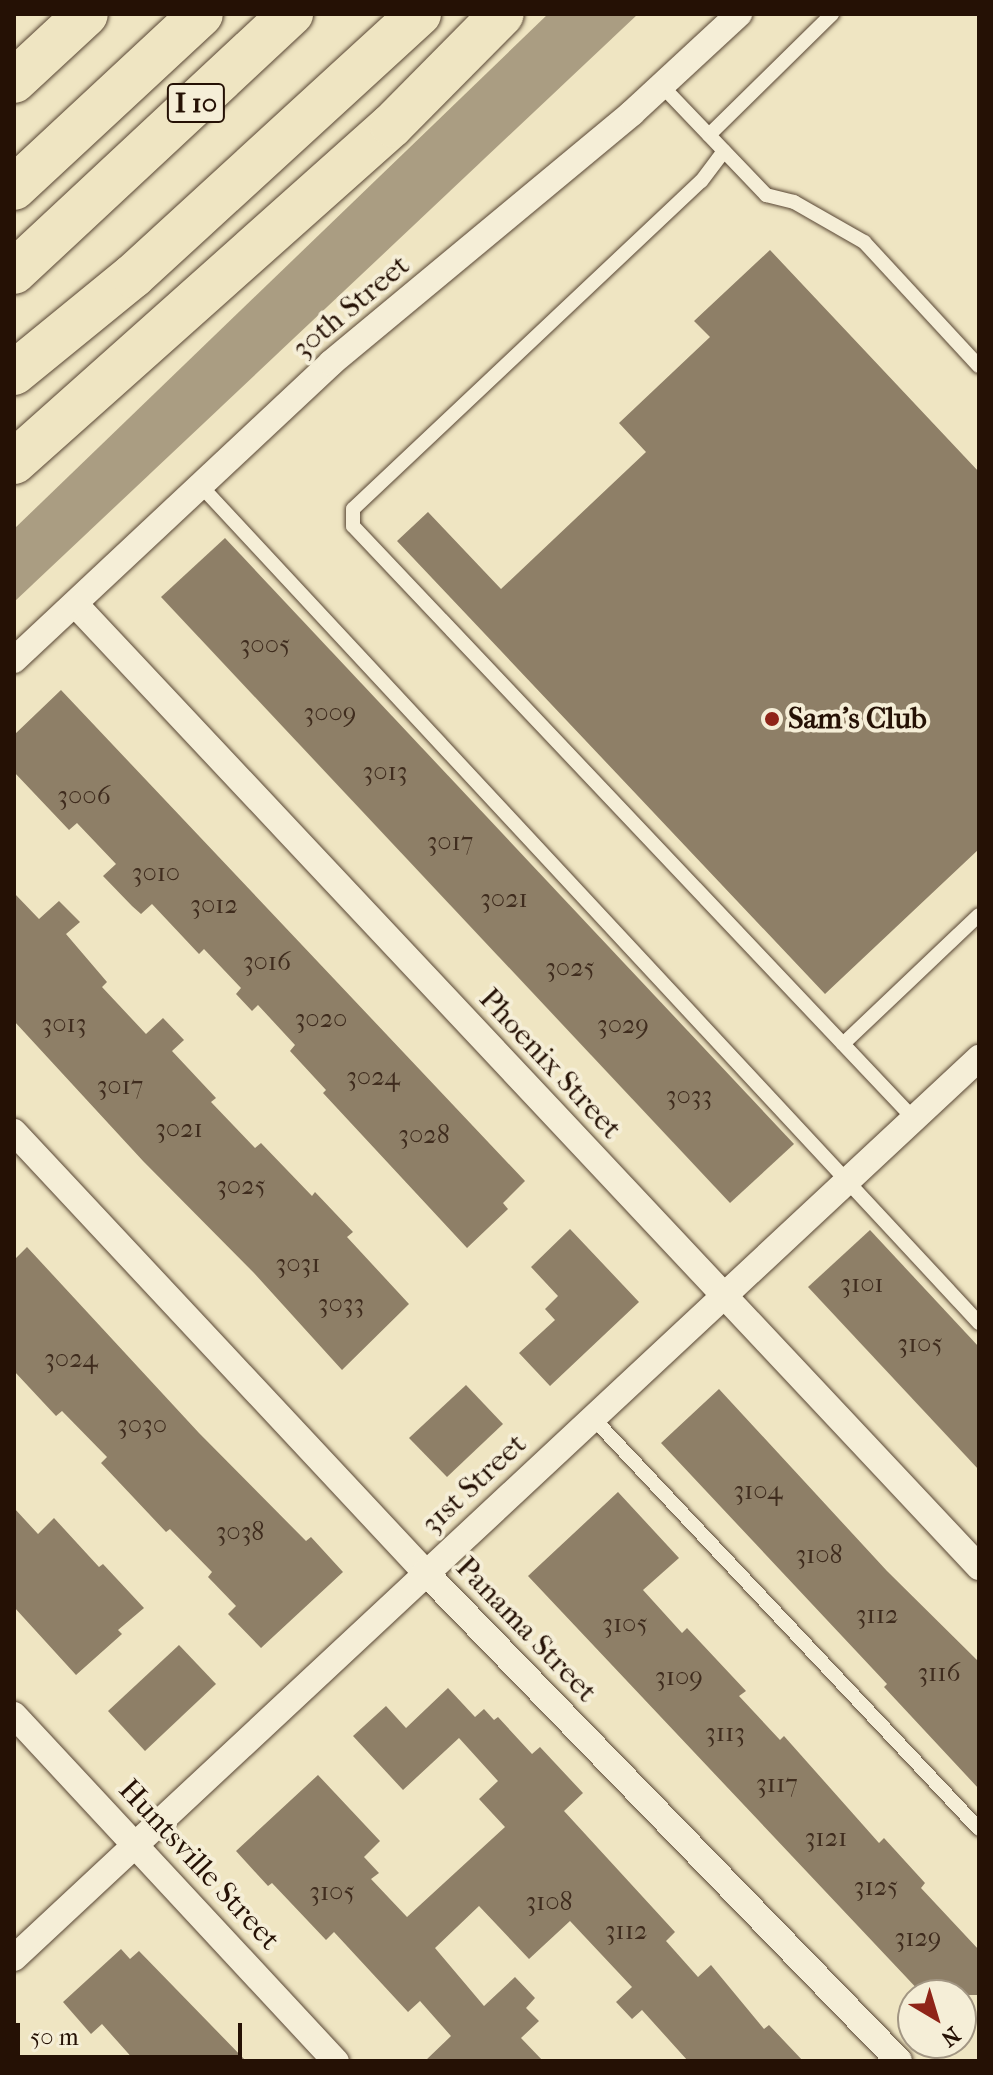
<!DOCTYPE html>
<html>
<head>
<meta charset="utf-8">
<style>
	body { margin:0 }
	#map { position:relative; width:993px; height:2075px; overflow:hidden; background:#efe5c2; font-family:"IM FELL French Canon",serif }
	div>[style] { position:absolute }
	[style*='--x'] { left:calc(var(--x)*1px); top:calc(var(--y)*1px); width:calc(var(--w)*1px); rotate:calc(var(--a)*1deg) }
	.water>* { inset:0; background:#aa9d82 }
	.building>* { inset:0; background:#8e7f67 }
	.roads { filter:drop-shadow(0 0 2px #584634) drop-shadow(0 0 2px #584634) }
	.service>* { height:14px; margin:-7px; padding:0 7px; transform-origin:7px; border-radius:7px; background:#f5eed7 }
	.minor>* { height:26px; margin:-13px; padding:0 13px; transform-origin:13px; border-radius:13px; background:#f5eed7 }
	.motorway>* { height:44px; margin:-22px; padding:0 22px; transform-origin:22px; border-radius:22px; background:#efe5c2 }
	.dots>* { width:22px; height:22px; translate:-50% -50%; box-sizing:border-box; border:4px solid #f5eed7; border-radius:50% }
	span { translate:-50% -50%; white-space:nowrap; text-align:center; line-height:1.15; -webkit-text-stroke:8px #f5eed7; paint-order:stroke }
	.number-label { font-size:26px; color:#3f2c1e }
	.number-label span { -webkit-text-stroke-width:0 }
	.shield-label span { padding:2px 6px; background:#f5eed7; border:2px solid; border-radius:6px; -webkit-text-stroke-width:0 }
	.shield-label { font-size:28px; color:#251105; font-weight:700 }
	.street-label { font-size:30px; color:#251105 }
	.poi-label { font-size:30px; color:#251105; font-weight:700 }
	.left { translate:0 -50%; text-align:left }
	.frame { position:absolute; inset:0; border:16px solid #251105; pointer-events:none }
	.north { position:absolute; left:897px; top:1979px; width:80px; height:80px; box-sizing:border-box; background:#f5eed7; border:2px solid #a29683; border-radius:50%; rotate:142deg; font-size:22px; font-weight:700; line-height:32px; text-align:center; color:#251105 }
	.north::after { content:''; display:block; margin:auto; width:28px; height:36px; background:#8f2418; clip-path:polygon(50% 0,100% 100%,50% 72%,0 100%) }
	.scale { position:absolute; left:16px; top:2023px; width:226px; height:36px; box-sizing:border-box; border:4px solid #251105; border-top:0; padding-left:10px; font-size:24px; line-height:28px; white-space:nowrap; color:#251105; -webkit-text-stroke:6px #f5eed7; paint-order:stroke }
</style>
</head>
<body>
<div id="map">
	<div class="water">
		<div style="clip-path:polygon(548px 14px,638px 14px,14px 602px,14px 529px)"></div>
	</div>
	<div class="building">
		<div style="clip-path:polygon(770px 250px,979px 472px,979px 849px,825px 994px,397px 541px,428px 512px,501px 589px,646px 452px,619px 423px,710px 337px,694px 321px)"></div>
		<div style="clip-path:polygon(225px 538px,794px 1144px,730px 1203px,161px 597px)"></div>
		<div style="clip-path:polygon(61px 690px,525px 1181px,503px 1203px,508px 1209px,467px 1248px,323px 1093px,326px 1090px,290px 1051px,295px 1045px,258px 1005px,252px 1011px,236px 994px,241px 988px,204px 949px,199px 954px,152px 904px,141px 914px,132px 906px,103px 876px,116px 864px,77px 823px,69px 830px,14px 772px,14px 735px)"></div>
		<div style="clip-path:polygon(14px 893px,39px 919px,59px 901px,80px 922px,66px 934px,107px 982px,102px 987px,146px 1034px,163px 1018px,184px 1040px,172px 1051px,216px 1098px,211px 1102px,255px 1148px,261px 1143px,312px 1196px,315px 1192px,353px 1232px,347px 1237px,409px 1304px,342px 1370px,254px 1273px,143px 1161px,14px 1021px)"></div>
		<div style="clip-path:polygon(570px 1229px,639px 1302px,550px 1386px,519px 1353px,555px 1320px,545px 1309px,558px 1296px,531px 1267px)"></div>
		<div style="clip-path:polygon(870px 1230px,979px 1347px,979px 1470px,808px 1287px)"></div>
		<div style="clip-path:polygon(27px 1247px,199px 1433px,306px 1541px,311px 1537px,343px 1572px,261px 1648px,228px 1614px,236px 1606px,208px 1577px,212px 1572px,170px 1529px,166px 1532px,101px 1463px,107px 1457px,62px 1411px,56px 1416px,14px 1371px,14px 1260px)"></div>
		<div style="clip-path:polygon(466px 1385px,503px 1424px,447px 1477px,409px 1438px)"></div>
		<div style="clip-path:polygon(719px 1389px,887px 1571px,979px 1662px,979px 1789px,884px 1687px,887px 1684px,661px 1443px)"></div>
		<div style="clip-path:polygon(618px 1492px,679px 1558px,643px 1590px,682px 1633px,687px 1628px,746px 1691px,739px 1696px,780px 1740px,784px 1736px,879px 1843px,884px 1838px,925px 1883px,921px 1888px,979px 1950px,979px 1995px,923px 1995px,528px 1576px)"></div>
		<div style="clip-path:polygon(14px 1508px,38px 1534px,54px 1518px,99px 1567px,103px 1564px,144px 1608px,118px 1630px,122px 1634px,76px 1675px,14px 1607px)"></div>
		<div style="clip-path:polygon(179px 1645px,216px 1684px,145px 1751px,108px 1711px)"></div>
		<div style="clip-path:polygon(448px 1688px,475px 1717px,484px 1709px,494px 1720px,498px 1717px,532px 1754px,540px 1747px,583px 1793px,564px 1811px,675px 1932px,666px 1941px,698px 1977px,711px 1965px,764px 2029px,769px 2025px,803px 2061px,688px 2061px,642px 2010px,632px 2019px,616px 2002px,632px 1987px,570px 1921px,529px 1959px,479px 1906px,435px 1948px,484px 2006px,515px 1977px,535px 1998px,526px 2008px,539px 2021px,521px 2038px,543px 2061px,425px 2061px,451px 2036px,420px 2001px,408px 2012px,334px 1932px,326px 1940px,272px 1883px,268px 1886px,236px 1851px,318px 1775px,380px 1841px,364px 1857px,379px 1873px,371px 1879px,407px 1917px,505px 1827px,479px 1799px,498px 1781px,459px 1738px,403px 1790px,353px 1736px,386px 1706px,406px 1728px)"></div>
		<div style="clip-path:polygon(121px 1949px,130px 1959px,139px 1951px,246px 2061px,135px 2061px,102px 2024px,91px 2034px,63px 2002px)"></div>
	</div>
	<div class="roads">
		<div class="service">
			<div style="--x:662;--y:86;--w:151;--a:46.3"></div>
			<div style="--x:766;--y:195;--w:29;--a:14"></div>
			<div style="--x:794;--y:202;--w:81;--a:29.7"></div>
			<div style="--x:864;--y:242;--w:169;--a:47.2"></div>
			<div style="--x:709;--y:135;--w:173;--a:-44.5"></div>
			<div style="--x:724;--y:151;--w:38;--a:127"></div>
			<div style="--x:701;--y:181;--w:478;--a:136.7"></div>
			<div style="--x:353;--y:509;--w:17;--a:90"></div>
			<div style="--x:353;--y:526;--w:815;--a:46.59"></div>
			<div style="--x:201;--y:486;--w:1143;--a:47.09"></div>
			<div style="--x:843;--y:1044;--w:187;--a:-43.5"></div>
			<div style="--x:592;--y:1417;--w:565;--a:46.79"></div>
		</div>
		<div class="minor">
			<div style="--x:75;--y:604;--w:1321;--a:46.81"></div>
			<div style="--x:14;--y:660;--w:434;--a:-43.1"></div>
			<div style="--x:331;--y:363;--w:391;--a:-39.7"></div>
			<div style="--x:632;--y:113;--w:146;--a:-42.8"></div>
			<div style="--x:14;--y:1132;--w:602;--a:46.95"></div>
			<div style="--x:425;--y:1572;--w:681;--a:45.89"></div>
			<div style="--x:14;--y:1715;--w:473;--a:47.1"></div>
			<div style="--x:14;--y:1958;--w:1320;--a:-43"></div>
		</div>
		<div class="motorway">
			<div style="--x:14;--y:81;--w:98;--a:-42.9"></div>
			<div style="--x:14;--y:188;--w:255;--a:-42.9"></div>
			<div style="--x:14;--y:272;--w:379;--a:-43"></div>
			<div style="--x:14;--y:373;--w:154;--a:-39.2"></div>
			<div style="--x:133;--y:276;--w:388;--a:-42.5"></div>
			<div style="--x:14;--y:462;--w:506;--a:-41.72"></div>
			<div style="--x:392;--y:125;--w:156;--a:-45.3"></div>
		</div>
	</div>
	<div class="dots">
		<div style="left:772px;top:719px;background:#8f2418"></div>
	</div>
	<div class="number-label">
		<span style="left:265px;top:645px">3005</span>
		<span style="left:330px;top:713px">3009</span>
		<span style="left:385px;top:772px">3013</span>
		<span style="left:84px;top:796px">3006</span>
		<span style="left:450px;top:842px">3017</span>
		<span style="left:156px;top:873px">3010</span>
		<span style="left:504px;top:899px">3021</span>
		<span style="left:214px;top:905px">3012</span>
		<span style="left:267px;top:962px">3016</span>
		<span style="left:570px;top:968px">3025</span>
		<span style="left:321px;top:1019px">3020</span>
		<span style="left:64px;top:1024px">3013</span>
		<span style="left:623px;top:1025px">3029</span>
		<span style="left:373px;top:1077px">3024</span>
		<span style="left:120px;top:1086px">3017</span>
		<span style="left:689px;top:1096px">3033</span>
		<span style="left:179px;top:1129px">3021</span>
		<span style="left:424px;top:1135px">3028</span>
		<span style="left:241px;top:1186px">3025</span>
		<span style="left:298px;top:1264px">3031</span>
		<span style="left:862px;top:1284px">3101</span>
		<span style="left:341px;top:1304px">3033</span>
		<span style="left:920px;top:1344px">3105</span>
		<span style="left:71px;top:1359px">3024</span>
		<span style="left:142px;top:1425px">3030</span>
		<span style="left:758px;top:1491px">3104</span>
		<span style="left:240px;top:1532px">3038</span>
		<span style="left:819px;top:1555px">3108</span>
		<span style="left:877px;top:1615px">3112</span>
		<span style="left:625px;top:1624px">3105</span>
		<span style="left:939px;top:1673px">3116</span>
		<span style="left:679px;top:1677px">3109</span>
		<span style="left:725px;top:1733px">3113</span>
		<span style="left:777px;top:1784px">3117</span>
		<span style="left:826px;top:1838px">3121</span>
		<span style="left:876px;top:1887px">3125</span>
		<span style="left:332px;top:1892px">3105</span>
		<span style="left:549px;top:1902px">3108</span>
		<span style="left:626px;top:1931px">3112</span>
		<span style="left:918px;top:1938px">3129</span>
	</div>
	<div class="shield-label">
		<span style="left:196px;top:103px">I 10</span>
	</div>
	<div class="street-label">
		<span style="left:351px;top:307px;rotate:-40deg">30th Street</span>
		<span style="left:550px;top:1064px;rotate:47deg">Phoenix Street</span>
		<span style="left:474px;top:1484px;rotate:-43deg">31st Street</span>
		<span style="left:526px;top:1630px;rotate:46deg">Panama Street</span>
		<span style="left:199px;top:1865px;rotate:47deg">Huntsville Street</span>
	</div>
	<div class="poi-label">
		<span class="left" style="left:788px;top:719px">Sam's Club</span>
	</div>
	<div class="frame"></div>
	<div class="north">N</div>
	<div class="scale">50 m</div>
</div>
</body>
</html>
